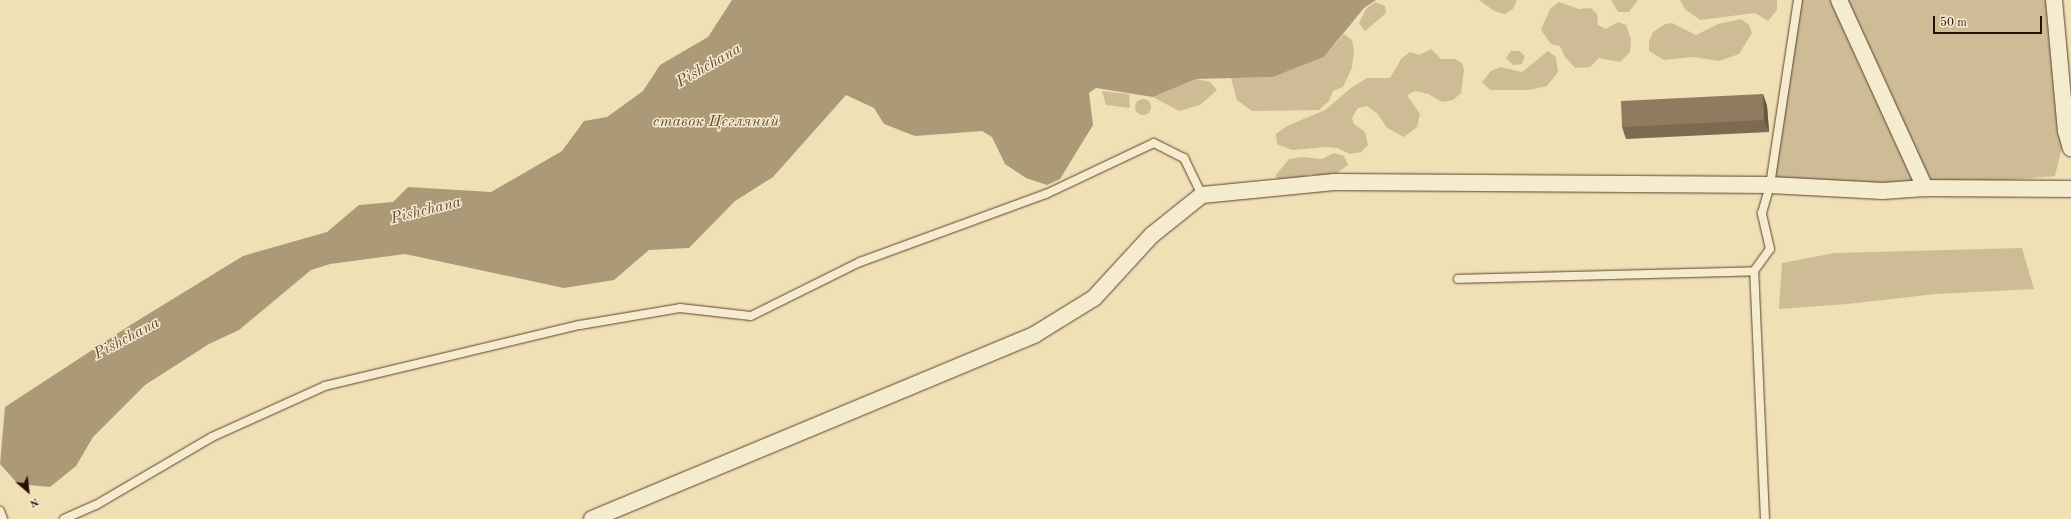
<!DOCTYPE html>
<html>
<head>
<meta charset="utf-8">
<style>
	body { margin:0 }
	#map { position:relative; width:2071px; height:519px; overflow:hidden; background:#efe0b5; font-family:"Old Standard TT",serif }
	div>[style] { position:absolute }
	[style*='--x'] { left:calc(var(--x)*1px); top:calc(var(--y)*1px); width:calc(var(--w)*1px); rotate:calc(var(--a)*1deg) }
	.green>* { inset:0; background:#cebc97 }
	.round { border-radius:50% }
	.water>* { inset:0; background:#ac9978 }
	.roads { filter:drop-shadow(0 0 1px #5b422f) drop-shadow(0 0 1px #5b422f) }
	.lane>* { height:8px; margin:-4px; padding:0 4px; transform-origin:4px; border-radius:4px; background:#f5ebcf }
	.street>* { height:16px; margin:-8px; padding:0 8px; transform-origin:8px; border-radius:8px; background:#f5ebcf }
	.wall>* { inset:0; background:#7c6a52 }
	.shaded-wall>* { inset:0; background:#655642 }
	.building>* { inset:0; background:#907b5f }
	span { translate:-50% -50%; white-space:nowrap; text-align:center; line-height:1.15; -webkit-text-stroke:3px #f5ebcf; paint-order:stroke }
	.water-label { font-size:16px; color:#644d37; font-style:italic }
	.north { position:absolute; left:8px; top:471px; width:40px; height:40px; -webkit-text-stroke:3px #f5ebcf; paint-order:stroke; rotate:152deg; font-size:11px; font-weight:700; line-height:16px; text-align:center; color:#2a0e02 }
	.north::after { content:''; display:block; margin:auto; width:14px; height:18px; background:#2a0e02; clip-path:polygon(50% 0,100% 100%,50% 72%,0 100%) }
	.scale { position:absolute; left:1933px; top:16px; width:109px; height:18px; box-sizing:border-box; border:2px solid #2a0e02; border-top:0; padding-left:5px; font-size:12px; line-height:14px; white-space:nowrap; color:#2a0e02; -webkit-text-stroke:3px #f5ebcf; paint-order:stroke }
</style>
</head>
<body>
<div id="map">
	<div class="green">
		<div style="clip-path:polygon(1479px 0,1517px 0,1513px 9px,1505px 14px,1494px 11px)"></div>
		<div style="clip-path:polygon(1611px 0,1638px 0,1629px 12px,1618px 12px)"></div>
		<div style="clip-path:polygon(1680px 0,1777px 0,1777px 10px,1768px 21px,1755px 13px,1700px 20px,1685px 9px)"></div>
		<div style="clip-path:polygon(1798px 0,2054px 0,2066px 131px,2055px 176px,1883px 191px,1770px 185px)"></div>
		<div style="clip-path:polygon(1375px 2px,1385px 6px,1386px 13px,1365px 31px,1359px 23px,1366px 9px)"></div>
		<div style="clip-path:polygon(1559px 2px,1579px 9px,1591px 8px,1597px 14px,1598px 25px,1606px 29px,1618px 22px,1626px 25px,1631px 39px,1630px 52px,1620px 62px,1599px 58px,1590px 67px,1575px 68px,1565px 57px,1560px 46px,1551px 44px,1541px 30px,1550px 9px)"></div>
		<div style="clip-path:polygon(1741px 19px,1749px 25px,1752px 33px,1739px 54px,1719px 61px,1693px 57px,1664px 60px,1649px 51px,1649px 41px,1653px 32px,1665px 24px,1672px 23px,1696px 35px,1718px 24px)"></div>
		<div style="clip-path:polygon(1344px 34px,1352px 40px,1354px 51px,1352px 68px,1343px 87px,1333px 91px,1329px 101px,1319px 110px,1252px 111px,1237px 100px,1231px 78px,1273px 77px,1324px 57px)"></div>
		<div style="clip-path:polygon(1431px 49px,1441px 59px,1455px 59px,1462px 63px,1464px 70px,1461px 93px,1453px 100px,1442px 102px,1428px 94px,1415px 91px,1407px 95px,1420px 114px,1417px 127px,1404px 137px,1387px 128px,1378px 114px,1367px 106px,1358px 108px,1352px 118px,1354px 124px,1365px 132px,1368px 145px,1361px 152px,1350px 154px,1337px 148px,1326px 147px,1292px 150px,1277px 144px,1276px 134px,1287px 126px,1325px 110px,1351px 88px,1367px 78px,1390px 78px,1401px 59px,1410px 52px,1419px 55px)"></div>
		<div style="clip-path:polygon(1511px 51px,1519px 51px,1525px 56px,1522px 64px,1513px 65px,1506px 58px)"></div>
		<div style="clip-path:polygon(1548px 51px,1556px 57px,1558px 72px,1547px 86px,1528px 90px,1490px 90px,1482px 82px,1491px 71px,1501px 67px,1522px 72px)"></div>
		<div style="clip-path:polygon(1196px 79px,1210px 82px,1217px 90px,1200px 105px,1179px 111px,1153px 97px)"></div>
		<div style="clip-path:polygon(1102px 91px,1129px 94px,1130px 108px,1106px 105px)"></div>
		<div class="round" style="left:1135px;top:99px;width:16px;height:16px"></div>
		<div style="clip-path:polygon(1334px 153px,1344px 156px,1348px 165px,1330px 178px,1309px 174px,1300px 179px,1282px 182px,1275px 176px,1289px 159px,1301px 157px,1322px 159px)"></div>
		<div style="clip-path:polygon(2022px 248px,2034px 289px,1936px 294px,1847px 304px,1779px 309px,1782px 263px,1835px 253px)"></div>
	</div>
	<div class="water">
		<div style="clip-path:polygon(732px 0,1376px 0,1364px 8px,1324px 57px,1273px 77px,1196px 79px,1153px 97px,1096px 88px,1089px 93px,1093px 125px,1060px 179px,1047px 185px,1026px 178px,1005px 164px,992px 137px,982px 131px,915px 136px,884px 124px,874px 108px,846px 95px,773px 177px,735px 201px,689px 248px,649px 250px,614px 280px,564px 288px,405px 254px,330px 264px,311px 270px,239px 330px,209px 344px,145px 385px,93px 437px,76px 466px,50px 487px,18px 484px,0 464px,5px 407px,132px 324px,243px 256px,327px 232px,359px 205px,393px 202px,408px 187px,491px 192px,562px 151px,584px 121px,607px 117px,643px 91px,660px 65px,708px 37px)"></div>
	</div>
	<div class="roads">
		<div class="lane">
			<div style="--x:1458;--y:279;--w:296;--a:-1.5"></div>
			<div style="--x:0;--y:511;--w:9;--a:69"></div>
			<div style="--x:64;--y:519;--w:35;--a:-24"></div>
			<div style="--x:96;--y:505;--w:134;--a:-30.4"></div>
			<div style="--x:212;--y:437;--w:124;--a:-24.3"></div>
			<div style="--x:325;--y:386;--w:262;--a:-13.5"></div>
			<div style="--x:580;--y:325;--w:101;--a:-9.6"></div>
			<div style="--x:680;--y:308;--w:71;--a:6.4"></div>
			<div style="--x:751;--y:316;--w:122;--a:-26.4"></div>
			<div style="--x:860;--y:262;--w:198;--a:-20.1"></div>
			<div style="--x:1046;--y:194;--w:119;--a:-25.3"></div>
			<div style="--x:1154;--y:143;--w:34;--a:27"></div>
			<div style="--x:1184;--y:158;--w:41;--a:64.1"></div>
			<div style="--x:1765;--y:519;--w:248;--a:-92.5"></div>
			<div style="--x:1754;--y:271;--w:27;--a:-54"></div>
			<div style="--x:1770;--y:249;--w:37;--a:-103"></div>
			<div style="--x:1762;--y:213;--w:29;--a:-74"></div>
			<div style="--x:1770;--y:185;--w:187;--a:-81.4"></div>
		</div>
		<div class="street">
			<div style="--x:1839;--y:0;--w:207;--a:65.4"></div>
			<div style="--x:1925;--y:188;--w:146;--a:0.4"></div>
			<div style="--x:2054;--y:0;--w:132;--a:84.8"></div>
			<div style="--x:2066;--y:131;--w:18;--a:74"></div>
			<div style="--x:592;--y:519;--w:479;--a:-22.6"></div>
			<div style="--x:1034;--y:335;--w:70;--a:-31.7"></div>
			<div style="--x:1094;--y:298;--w:86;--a:-47.4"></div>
			<div style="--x:1152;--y:235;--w:64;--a:-38.7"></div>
			<div style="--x:1202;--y:195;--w:133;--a:-5.6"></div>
			<div style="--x:1334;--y:182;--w:436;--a:0.4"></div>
			<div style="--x:1770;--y:185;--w:113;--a:3"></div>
			<div style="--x:1883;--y:191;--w:42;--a:-4.1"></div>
		</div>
	</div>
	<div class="wall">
		<div style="clip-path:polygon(1763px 94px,1767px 106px,1769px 132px,1626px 139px,1622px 127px)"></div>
	</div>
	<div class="shaded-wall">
		<div style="clip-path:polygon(1763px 94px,1767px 106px,1769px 132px,1764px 120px)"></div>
	</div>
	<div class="building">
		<div style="clip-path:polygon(1763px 94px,1764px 120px,1622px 127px,1621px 101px)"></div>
	</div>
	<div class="water-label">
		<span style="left:709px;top:66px;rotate:-30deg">Pishchana</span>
		<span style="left:716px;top:122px">ставок Цегляний</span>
		<span style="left:426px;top:211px;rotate:-14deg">Pishchana</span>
		<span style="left:127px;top:339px;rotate:-28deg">Pishchana</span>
	</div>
	<div class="north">N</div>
	<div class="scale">50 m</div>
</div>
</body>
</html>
